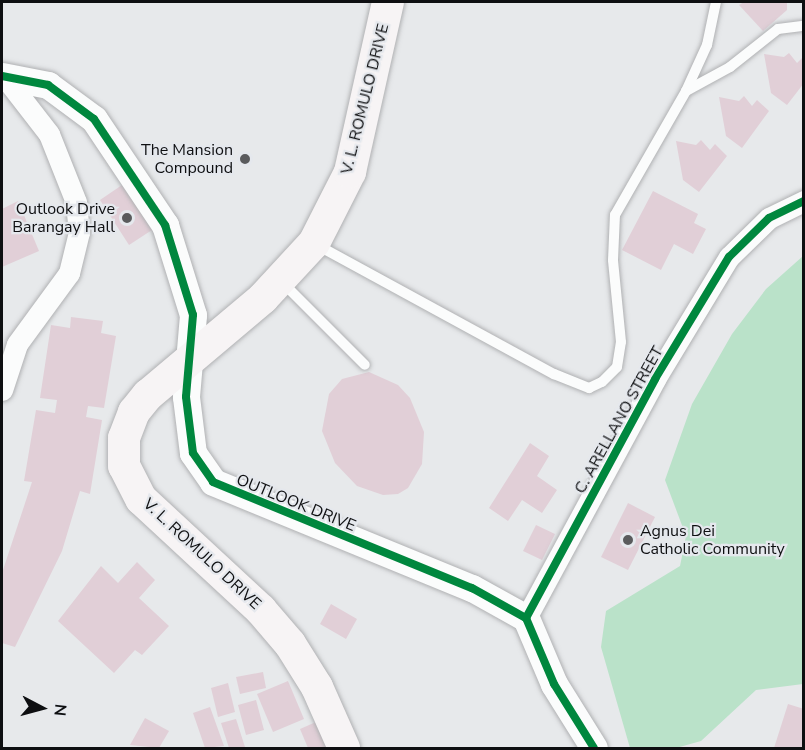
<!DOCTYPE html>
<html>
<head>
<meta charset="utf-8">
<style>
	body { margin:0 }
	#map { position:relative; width:805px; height:750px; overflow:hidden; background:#e7e9eb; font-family:"Nunito Sans",sans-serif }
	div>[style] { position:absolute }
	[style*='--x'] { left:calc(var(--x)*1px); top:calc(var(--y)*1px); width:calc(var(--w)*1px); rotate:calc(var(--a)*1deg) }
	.green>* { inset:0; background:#bae2c9 }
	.building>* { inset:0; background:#e1cfd7 }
	.roads { filter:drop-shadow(0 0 2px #b0b1b3) drop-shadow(0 0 2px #b0b1b3) }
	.service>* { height:10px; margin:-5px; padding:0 5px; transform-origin:5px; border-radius:5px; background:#fbfcfc }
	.minor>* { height:21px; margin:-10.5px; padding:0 10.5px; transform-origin:10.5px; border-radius:10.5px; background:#fbfcfc }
	.tertiary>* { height:27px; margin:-13.5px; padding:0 13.5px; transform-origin:13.5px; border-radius:13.5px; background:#fbfcfc }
	.secondary>* { height:32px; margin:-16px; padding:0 16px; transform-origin:16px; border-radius:16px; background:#f7f4f5 }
	.cycleway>* { height:8px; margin:-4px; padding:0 4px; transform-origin:4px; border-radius:4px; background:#00873e }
	.dots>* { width:16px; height:16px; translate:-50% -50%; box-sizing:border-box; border:3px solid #e5e8ed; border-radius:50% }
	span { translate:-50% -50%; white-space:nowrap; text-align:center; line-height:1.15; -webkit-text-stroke:4.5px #e5e8ed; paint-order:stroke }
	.street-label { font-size:16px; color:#0e0f11 }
	.poi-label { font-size:16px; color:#0e0f11 }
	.right { translate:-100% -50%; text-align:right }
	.left { translate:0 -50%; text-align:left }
	.frame { position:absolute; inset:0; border:3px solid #0e0f11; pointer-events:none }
	.north { position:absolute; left:12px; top:678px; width:60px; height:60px; -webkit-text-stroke:4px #e5e8ed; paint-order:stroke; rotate:96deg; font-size:16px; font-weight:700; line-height:24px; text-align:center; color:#0e0f11 }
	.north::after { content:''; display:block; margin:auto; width:21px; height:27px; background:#0e0f11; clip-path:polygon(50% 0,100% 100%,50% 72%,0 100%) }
</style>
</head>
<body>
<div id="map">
	<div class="green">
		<div style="clip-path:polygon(803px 256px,803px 684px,756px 690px,701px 741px,676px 748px,630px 748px,601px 647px,606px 611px,680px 566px,686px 536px,665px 480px,692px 404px,732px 334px,766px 289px)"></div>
	</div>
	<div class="building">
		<div style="clip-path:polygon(744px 2px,787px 2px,787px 10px,763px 31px,739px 5px)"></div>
		<div style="clip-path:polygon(789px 53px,797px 63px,804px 56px,804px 83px,787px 105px,771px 93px,764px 54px,784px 57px)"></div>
		<div style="clip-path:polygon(744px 96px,752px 106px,757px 100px,769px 111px,742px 148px,726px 136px,719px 97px,739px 101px)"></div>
		<div style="clip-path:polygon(701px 140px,710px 150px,715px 144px,727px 156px,699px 192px,683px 180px,676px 141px,696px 145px)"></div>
		<div style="clip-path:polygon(122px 185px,152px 230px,129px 245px,100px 200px)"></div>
		<div style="clip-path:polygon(653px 191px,698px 214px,694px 223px,706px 229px,693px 254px,674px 244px,661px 270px,622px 250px)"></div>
		<div style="clip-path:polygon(18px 201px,39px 251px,2px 267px,2px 209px)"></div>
		<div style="clip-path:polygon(71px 317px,103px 321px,101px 333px,116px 336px,104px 408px,88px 406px,86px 417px,102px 420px,90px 494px,80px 491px,62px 551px,15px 647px,2px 643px,2px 573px,32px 482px,24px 481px,36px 410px,55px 413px,57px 400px,40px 398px,51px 325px,70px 328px)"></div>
		<div style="clip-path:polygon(369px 372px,398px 385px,410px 398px,424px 432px,422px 464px,408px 488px,398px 494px,383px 495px,357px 486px,335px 463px,322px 431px,329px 394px,342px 379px)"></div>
		<div style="clip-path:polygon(530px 443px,549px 456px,537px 476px,557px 490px,542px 513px,522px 500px,508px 521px,489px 508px)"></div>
		<div style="clip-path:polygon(628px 503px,655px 517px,628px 570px,601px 557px)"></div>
		<div style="clip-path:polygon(536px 525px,555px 534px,542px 560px,523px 551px)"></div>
		<div style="clip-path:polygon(137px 562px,155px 580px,139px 598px,169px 626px,142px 655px,135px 650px,114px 673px,58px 621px,101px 566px,118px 583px)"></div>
		<div style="clip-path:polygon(331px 604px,357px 619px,346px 639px,320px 624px)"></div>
		<div style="clip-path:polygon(263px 672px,266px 688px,240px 694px,236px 677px)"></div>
		<div style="clip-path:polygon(288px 681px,304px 719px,273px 732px,257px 694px)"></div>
		<div style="clip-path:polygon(228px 683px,235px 712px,218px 717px,211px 688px)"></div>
		<div style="clip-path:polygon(256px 700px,264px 730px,246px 735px,238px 705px)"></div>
		<div style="clip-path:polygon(788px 704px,804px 709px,804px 748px,774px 748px)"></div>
		<div style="clip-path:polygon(210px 707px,224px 746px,205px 748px,193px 713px)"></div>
		<div style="clip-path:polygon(145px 718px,169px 731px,159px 748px,130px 745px)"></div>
		<div style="clip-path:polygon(236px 719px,245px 747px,229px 748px,221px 723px)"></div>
		<div style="clip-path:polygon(316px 722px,326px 748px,308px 748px,300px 729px)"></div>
	</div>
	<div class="roads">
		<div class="service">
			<div style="--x:686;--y:91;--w:50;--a:-28.6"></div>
			<div style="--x:730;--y:67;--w:61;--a:-38.4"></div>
			<div style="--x:778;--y:29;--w:26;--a:-7"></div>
			<div style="--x:317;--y:245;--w:270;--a:28.6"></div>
			<div style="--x:554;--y:374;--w:38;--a:22"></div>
			<div style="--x:589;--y:388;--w:14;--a:-25"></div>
			<div style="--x:602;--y:382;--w:21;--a:-45"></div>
			<div style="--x:617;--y:367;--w:25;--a:-81"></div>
			<div style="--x:621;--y:342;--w:82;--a:-95.6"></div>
			<div style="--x:613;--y:260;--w:45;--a:-87.5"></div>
			<div style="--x:615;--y:215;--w:143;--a:-60.2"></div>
			<div style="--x:686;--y:91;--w:51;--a:-65.5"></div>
			<div style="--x:707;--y:45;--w:44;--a:-78.2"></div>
			<div style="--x:282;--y:282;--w:117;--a:45"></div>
		</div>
		<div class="minor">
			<div style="--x:2;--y:390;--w:48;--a:-71.9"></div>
			<div style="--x:17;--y:344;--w:88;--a:-53.8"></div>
			<div style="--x:69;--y:273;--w:42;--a:-76.3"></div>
			<div style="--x:79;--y:232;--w:30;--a:-96"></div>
			<div style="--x:76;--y:202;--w:73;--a:-111.7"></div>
			<div style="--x:49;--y:134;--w:73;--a:-127.8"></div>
			<div style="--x:526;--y:618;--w:272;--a:-61.6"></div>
			<div style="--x:655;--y:379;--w:143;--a:-58.8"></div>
			<div style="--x:729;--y:257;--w:56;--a:-44.3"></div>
			<div style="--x:769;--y:218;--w:39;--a:-26"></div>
		</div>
		<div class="tertiary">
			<div style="--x:2;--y:76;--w:47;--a:11.1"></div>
			<div style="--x:48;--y:85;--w:57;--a:36.5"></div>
			<div style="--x:94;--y:119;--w:128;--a:56.2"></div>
			<div style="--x:165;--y:225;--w:94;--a:72.7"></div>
			<div style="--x:193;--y:315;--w:82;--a:94.9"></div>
			<div style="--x:186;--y:397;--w:56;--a:82.9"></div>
			<div style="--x:193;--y:453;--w:35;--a:55"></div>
			<div style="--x:213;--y:482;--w:280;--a:22.3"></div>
			<div style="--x:472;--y:588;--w:62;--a:29.1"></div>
			<div style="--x:526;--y:618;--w:72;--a:67"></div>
			<div style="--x:554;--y:684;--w:75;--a:58"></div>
		</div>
		<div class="secondary">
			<div style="--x:344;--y:748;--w:67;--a:-113.9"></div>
			<div style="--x:317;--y:687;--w:51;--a:-122.1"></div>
			<div style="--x:290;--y:644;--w:45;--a:-130.5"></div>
			<div style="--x:261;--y:610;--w:163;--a:-137.2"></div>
			<div style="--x:141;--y:499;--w:37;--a:-117"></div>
			<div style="--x:124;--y:466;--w:28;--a:-90"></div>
			<div style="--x:124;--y:438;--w:28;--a:-69"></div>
			<div style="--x:134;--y:412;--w:22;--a:-51"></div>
			<div style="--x:148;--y:395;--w:150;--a:-40.1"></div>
			<div style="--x:263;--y:298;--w:75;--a:-47.2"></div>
			<div style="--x:314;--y:243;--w:80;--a:-63.1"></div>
			<div style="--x:350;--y:172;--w:174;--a:-77.4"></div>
		</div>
	</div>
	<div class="cycleway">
		<div style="--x:2;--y:76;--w:47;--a:11.1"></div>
		<div style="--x:48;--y:85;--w:57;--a:36.5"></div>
		<div style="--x:94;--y:119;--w:128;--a:56.2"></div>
		<div style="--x:165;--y:225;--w:94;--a:72.7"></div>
		<div style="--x:193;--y:315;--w:82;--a:94.9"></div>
		<div style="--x:186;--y:397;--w:56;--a:82.9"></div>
		<div style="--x:193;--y:453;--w:35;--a:55"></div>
		<div style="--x:213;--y:482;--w:280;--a:22.3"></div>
		<div style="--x:472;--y:588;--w:62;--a:29.1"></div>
		<div style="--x:526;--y:618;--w:72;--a:67"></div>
		<div style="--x:554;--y:684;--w:75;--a:58"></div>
		<div style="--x:526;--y:618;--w:272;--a:-61.6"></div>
		<div style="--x:655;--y:379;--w:143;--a:-58.8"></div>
		<div style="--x:729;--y:257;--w:56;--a:-44.3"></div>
		<div style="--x:769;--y:218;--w:39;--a:-26"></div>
	</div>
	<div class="dots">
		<div style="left:245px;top:159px;background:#5a5b5d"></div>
		<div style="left:127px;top:218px;background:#5a5b5d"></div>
		<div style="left:628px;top:540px;background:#5a5b5d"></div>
	</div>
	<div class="street-label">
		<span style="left:365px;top:99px;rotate:-76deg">V. L. ROMULO DRIVE</span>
		<span style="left:619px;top:420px;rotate:-61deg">C. ARELLANO STREET</span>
		<span style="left:296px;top:503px;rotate:22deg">OUTLOOK DRIVE</span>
		<span style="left:202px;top:554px;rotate:43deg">V. L. ROMULO DRIVE</span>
	</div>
	<div class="poi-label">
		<span class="right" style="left:233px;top:159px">The Mansion<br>Compound</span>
		<span class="right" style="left:115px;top:218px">Outlook Drive<br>Barangay Hall</span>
		<span class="left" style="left:640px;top:540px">Agnus Dei<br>Catholic Community</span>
	</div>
	<div class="frame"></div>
	<div class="north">N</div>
</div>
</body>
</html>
